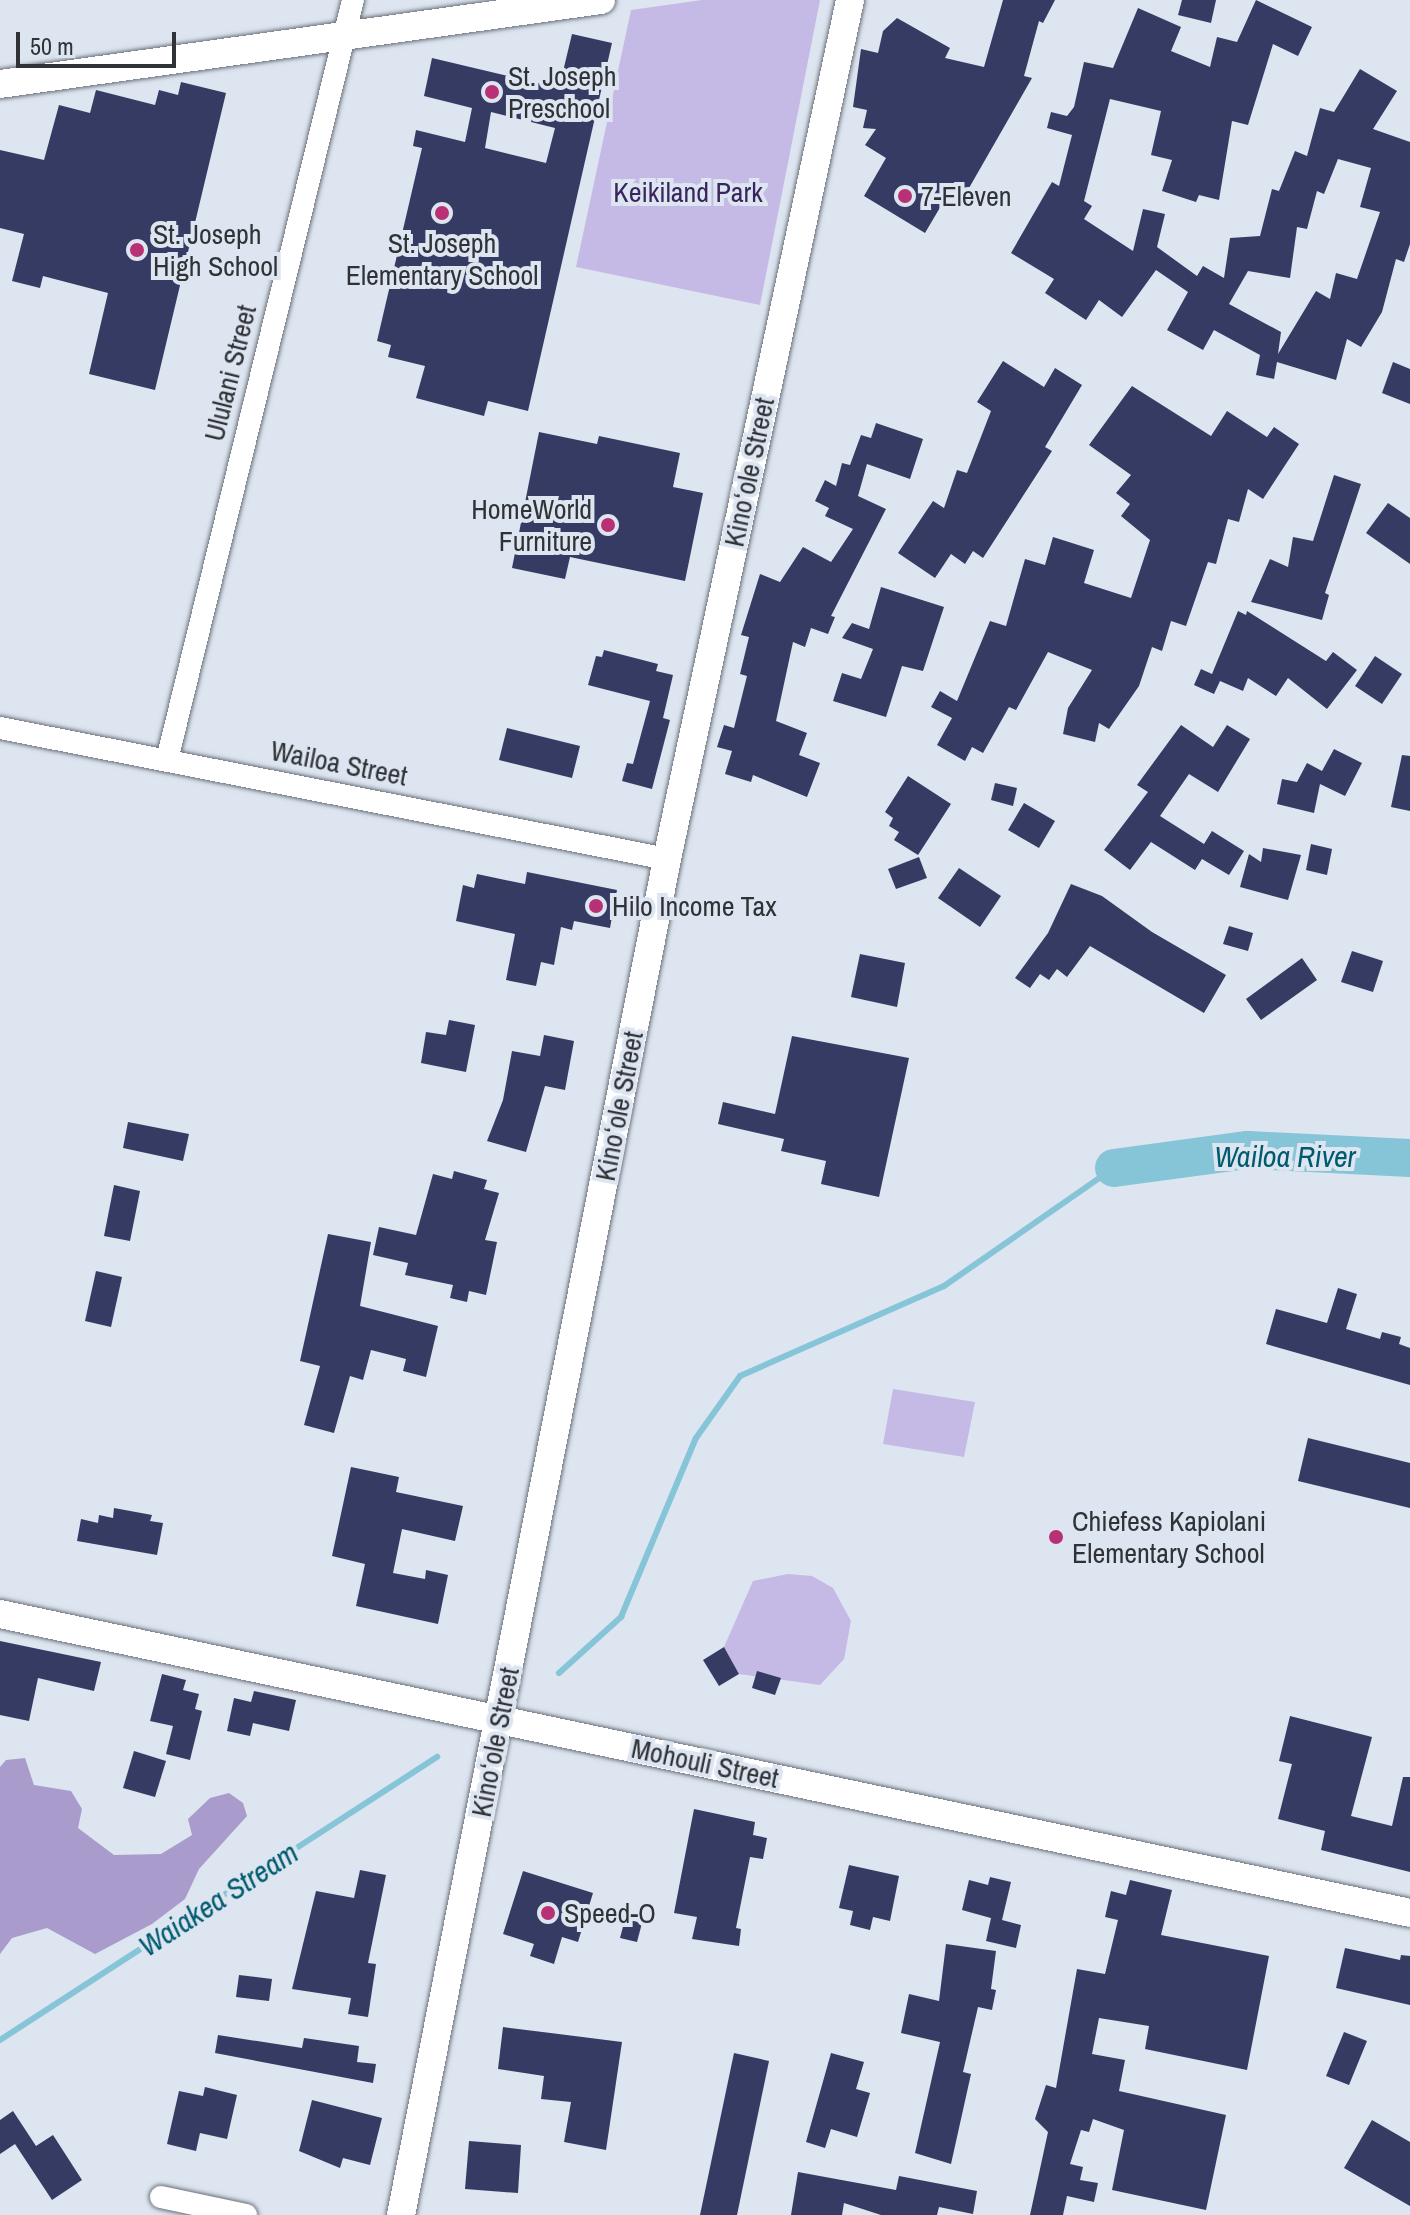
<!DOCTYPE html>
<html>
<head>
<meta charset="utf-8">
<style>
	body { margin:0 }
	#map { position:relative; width:1410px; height:2215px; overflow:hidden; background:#dde5f0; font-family:"Archivo Narrow",sans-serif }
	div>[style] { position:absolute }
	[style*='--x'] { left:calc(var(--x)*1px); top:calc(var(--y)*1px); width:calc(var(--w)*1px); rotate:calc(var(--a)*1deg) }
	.green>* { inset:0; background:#c5bae6 }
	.forest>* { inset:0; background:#a99ccc }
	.stream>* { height:6px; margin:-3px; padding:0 3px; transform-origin:3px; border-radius:3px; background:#86c4d8 }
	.river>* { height:38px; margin:-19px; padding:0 19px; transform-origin:19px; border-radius:19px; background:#86c4d8 }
	.building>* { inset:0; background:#363b63 }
	.roads { filter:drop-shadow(0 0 2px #69707a) drop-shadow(0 0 2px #69707a) }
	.minor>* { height:22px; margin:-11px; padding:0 11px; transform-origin:11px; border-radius:11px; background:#fff }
	.tertiary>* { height:28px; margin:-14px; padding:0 14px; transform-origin:14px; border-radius:14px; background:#fff }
	.dots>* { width:22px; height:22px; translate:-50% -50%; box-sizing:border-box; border:4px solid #dde5f0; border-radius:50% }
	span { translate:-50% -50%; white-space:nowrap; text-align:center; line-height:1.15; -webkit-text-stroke:8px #dde5f0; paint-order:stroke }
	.poi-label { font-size:28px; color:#2f3236 }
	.left { translate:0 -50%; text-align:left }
	.right { translate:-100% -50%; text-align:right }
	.park-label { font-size:28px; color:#39255f }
	.street-label { font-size:28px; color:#2f3236 }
	.water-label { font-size:30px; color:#005b6f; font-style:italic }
	.scale { position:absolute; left:16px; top:32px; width:160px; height:36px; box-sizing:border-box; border:4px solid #2f3236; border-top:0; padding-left:10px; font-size:24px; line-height:28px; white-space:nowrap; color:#2f3236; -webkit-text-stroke:6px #dde5f0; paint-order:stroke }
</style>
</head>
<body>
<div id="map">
	<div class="green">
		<div style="clip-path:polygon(702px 0,820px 0,760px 305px,576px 267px,631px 10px)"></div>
		<div style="clip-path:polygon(893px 1389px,975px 1402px,964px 1457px,883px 1444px)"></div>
		<div style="clip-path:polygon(788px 1574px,812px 1576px,833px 1588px,851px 1621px,844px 1659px,820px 1685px,739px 1674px,724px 1647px,753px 1581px)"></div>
	</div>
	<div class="forest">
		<div style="clip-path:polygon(25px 1758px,34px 1785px,71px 1791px,82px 1809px,78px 1828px,114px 1855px,161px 1854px,192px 1835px,188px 1819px,210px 1798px,229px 1793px,243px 1803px,247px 1816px,199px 1869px,185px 1899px,152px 1924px,95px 1954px,47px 1928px,12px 1938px,0 1954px,0 1767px,6px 1760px)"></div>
	</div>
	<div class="stream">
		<div style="--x:559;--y:1673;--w:84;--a:-42.1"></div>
		<div style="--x:621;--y:1617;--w:194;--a:-67.3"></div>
		<div style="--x:696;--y:1438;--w:76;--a:-54.6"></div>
		<div style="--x:740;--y:1376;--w:223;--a:-23.8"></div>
		<div style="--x:944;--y:1286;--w:207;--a:-34.8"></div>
		<div style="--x:0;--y:2040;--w:521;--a:-32.93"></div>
	</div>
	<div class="river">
		<div style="--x:1114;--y:1168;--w:135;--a:-7.7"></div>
		<div style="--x:1248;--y:1150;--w:162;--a:2.8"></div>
	</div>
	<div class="building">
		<div style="clip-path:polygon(1003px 0,1055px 0,1043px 23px,1039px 21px,1024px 76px,1032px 78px,961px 202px,948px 194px,925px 233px,864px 196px,886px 158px,865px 145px,876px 129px,863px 128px,867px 110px,853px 107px,861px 49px,878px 53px,883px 31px,897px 18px,950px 48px,945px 58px,984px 67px)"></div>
		<div style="clip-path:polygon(1182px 0,1216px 0,1211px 23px,1178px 15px)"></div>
		<div style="clip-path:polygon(evenodd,1256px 0,1312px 27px,1298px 56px,1273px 44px,1248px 125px,1232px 121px,1219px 200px,1199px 195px,1196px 202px,1162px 191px,1172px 160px,1151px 155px,1161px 111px,1110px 99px,1084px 201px,1092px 206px,1084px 219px,1133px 251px,1143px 209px,1165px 214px,1157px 247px,1197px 276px,1203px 266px,1224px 278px,1230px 238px,1260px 236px,1272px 189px,1279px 191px,1295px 151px,1307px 156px,1320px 108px,1334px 112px,1360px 69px,1397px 91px,1373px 129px,1410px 142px,1410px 244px,1404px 262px,1396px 259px,1382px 312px,1361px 347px,1347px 339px,1336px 380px,1277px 362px,1274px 379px,1256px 375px,1260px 355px,1214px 330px,1203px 350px,1167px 330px,1188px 292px,1156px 270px,1122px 317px,1099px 300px,1086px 320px,1045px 293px,1054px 279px,1011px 253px,1052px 182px,1059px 186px,1072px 135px,1047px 128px,1051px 112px,1067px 116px,1074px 107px,1084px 62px,1113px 68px,1138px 8px,1181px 27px,1171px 51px,1210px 67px,1217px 37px,1237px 42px,1256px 0,1338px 159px,1371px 168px,1360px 207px,1380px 212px,1357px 279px,1336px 273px,1330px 299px,1316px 291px,1278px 354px,1281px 332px,1229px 304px,1248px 271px,1290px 278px,1297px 227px,1307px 229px,1317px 191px,1324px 194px,1338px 159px)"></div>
		<div style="clip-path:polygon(evenodd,572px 34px,612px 43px,528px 411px,488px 401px,484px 416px,416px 398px,425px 366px,388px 357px,391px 345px,377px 341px,422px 148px,413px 146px,416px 130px,465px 142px,472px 108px,424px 96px,432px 58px,559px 88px,572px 34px,491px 112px,555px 128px,546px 163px,485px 148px,491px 112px)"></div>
		<div style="clip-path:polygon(181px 82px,226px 93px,155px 390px,89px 374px,108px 293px,43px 276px,40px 288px,12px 281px,24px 234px,0 228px,0 150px,44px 160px,59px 105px,90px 113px,96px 90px,155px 105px,159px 90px,178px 95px)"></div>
		<div style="clip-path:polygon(1003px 361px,1044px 387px,1055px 368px,1082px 385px,1045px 447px,1052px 451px,983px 558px,973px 551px,965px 564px,951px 554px,935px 578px,898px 553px,933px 501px,944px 508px,957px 470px,967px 473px,991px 411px,977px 402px)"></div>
		<div style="clip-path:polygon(1393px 362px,1410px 369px,1410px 404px,1382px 393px)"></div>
		<div style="clip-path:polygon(1132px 386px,1211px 436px,1227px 411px,1267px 437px,1274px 427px,1299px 444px,1263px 499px,1248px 489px,1239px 522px,1228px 519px,1216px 564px,1208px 562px,1186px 626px,1171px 621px,1162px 651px,1152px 647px,1139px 686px,1109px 729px,1099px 723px,1095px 742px,1063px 734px,1068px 708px,1092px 670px,1048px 652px,1016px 710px,1009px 707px,983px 753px,972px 747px,965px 761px,937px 745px,952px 718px,931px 707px,940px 691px,957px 701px,990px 621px,1006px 626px,1025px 559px,1045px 565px,1053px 537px,1094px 550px,1084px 583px,1131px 598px,1150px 540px,1121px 516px,1130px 504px,1116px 493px,1131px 475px,1089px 445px)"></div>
		<div style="clip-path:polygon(876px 423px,923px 439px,910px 479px,867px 464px,858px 496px,886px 509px,831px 616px,835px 617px,828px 634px,811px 628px,805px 647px,793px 642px,776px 721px,807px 733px,799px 755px,820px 763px,807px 797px,753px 775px,751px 782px,725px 774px,732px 751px,717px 747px,724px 725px,734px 728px,747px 676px,740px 674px,749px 637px,741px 635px,760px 574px,780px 582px,803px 547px,831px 562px,853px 529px,825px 516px,829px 508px,815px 501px,825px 480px,836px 486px,842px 463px,850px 465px,861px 435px,871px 438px)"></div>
		<div style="clip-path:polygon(539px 432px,597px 444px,599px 436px,680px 453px,673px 487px,703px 493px,685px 581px,570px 557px,565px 579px,512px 568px)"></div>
		<div style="clip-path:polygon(1334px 475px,1361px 484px,1325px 593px,1329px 595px,1322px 620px,1251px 602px,1270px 559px,1288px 567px,1293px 537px,1313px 541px)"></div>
		<div style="clip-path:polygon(1388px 503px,1410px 518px,1410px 564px,1366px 533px)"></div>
		<div style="clip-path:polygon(881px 587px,944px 607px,923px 671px,902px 666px,886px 717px,833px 701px,842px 673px,861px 679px,873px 649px,842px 638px,852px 623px,869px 629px)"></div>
		<div style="clip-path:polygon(1238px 611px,1246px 615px,1247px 611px,1326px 661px,1333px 652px,1357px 670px,1327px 709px,1288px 678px,1276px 696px,1248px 678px,1243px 691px,1220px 681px,1214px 694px,1194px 685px,1201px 669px,1212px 674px)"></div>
		<div style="clip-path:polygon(604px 650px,658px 664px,656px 671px,673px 675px,663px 718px,670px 720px,652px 789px,622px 781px,627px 763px,633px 764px,650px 701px,588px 685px,596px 656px,602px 657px)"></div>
		<div style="clip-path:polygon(1375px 656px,1402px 674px,1382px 704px,1355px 686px)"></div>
		<div style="clip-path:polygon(1181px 725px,1213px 747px,1227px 725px,1250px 739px,1218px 792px,1189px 774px,1160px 816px,1204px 844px,1212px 831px,1244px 851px,1229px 875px,1202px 859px,1195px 870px,1151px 842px,1130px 870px,1104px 850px,1148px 792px,1137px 785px)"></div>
		<div style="clip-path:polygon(507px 728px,580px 746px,572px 778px,499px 760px)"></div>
		<div style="clip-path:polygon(1334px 749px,1362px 763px,1345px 796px,1320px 784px,1314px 813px,1277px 804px,1282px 779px,1297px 782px,1307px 763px,1322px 771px)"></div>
		<div style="clip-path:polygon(1402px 755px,1410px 756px,1410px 811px,1391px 807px)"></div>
		<div style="clip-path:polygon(908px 776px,951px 804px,918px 855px,894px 840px,899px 832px,889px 826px,893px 818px,885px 812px)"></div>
		<div style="clip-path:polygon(995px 783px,1017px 788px,1013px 806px,991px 800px)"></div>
		<div style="clip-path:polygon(1024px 803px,1055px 821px,1039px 848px,1008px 830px)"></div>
		<div style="clip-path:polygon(1311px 844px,1332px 849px,1327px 875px,1306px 870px)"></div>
		<div style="clip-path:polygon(1263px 848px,1301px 855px,1288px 900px,1240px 887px,1249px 854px,1261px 862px)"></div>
		<div style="clip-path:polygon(919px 857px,927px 878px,896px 889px,888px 869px)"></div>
		<div style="clip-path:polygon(959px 868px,1001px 896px,980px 927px,938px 898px)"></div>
		<div style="clip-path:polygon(527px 872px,617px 890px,610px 928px,574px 921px,572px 930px,561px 927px,554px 965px,541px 962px,536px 986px,506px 980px,515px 934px,456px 921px,463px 885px,474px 888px,477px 874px,525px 884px)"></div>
		<div style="clip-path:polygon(1071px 884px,1102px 896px,1152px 932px,1226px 975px,1204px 1013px,1090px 946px,1067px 977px,1057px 969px,1049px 980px,1040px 974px,1030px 988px,1015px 978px,1048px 933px)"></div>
		<div style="clip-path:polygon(1229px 926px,1253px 933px,1248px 951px,1223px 944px)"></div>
		<div style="clip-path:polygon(1352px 951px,1383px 961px,1373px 992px,1341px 982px)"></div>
		<div style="clip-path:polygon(860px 954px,905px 963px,897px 1007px,851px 997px)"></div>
		<div style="clip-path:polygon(1302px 958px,1317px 980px,1261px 1020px,1246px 999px)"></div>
		<div style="clip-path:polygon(449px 1020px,475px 1025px,466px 1072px,421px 1063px,426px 1032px,446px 1035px)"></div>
		<div style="clip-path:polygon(544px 1035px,574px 1041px,565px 1090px,545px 1086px,526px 1152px,487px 1141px,503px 1100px,512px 1051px,540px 1056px)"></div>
		<div style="clip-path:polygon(792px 1036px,909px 1058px,879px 1197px,821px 1184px,826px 1161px,781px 1151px,784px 1139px,718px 1124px,723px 1102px,775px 1114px)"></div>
		<div style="clip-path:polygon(128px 1122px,189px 1134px,183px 1161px,123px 1148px)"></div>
		<div style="clip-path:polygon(454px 1171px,487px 1180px,484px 1189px,499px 1193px,485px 1240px,497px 1242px,486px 1295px,469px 1291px,467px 1302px,450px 1298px,453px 1285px,405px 1275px,408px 1263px,373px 1255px,379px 1227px,416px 1235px,433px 1174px,452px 1179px)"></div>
		<div style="clip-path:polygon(114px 1185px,140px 1191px,130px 1241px,104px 1236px)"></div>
		<div style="clip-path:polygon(328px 1234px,371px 1242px,360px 1306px,438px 1326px,426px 1377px,403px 1371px,406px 1359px,371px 1350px,363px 1380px,350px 1376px,334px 1433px,304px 1425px,320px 1366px,300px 1361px)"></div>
		<div style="clip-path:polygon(96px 1271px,122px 1277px,111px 1327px,85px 1321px)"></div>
		<div style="clip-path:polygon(1338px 1288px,1357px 1294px,1346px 1329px,1380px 1339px,1382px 1332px,1401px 1337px,1399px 1344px,1410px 1348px,1410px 1385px,1266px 1344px,1276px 1309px,1327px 1323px)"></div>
		<div style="clip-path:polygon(1308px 1438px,1410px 1463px,1410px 1508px,1298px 1481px)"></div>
		<div style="clip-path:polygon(351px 1467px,399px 1477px,396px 1492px,463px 1506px,455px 1541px,402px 1529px,393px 1573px,425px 1579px,426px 1570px,448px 1575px,438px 1624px,356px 1606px,365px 1564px,332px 1556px)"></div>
		<div style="clip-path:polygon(114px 1508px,152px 1515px,150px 1521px,163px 1523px,157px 1555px,77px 1541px,81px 1519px,98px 1523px,99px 1515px,113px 1518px)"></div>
		<div style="clip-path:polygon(0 1641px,101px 1662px,94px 1691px,38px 1678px,29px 1721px,0 1715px)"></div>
		<div style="clip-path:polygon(724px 1647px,739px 1674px,719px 1686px,703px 1660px)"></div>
		<div style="clip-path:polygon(757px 1671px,781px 1678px,775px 1695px,752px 1688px)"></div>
		<div style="clip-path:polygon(162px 1674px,186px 1680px,183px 1690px,199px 1694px,195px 1709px,202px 1711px,190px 1760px,166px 1754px,173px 1726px,150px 1721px)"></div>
		<div style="clip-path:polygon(254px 1691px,296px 1700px,289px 1731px,253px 1723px,250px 1736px,227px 1731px,234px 1698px,251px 1702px)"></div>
		<div style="clip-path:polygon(1290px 1716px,1372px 1737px,1351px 1816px,1392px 1826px,1403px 1777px,1410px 1777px,1410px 1872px,1321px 1850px,1325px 1831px,1278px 1819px,1292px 1764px,1279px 1761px)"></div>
		<div style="clip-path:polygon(134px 1751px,166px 1761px,155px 1797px,123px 1788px)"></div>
		<div style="clip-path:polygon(694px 1809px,755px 1822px,753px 1835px,767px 1838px,763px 1859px,750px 1857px,736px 1928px,741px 1929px,739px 1946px,692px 1939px,697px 1917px,674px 1913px)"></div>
		<div style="clip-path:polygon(849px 1865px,899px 1876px,890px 1921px,873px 1917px,870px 1930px,850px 1925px,853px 1911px,839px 1908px)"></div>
		<div style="clip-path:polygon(360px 1870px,386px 1875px,368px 1963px,376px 1964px,368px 2017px,348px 2014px,351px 1998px,292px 1989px,316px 1891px,354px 1898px)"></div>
		<div style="clip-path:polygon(523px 1871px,593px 1893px,578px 1942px,562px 1937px,554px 1964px,530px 1956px,534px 1944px,503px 1934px)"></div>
		<div style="clip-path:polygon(990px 1877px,1011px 1882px,1002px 1920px,1021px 1925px,1016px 1948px,986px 1941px,991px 1918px,998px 1920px,962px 1910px,969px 1880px,988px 1885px)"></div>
		<div style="clip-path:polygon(1130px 1880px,1172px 1890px,1161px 1935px,1269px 1956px,1247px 2070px,1145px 2049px,1149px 2026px,1099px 2018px,1092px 2054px,1125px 2060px,1119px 2091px,1226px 2115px,1206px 2210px,1112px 2190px,1124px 2130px,1093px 2119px,1089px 2132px,1081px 2130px,1070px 2164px,1083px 2167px,1080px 2180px,1098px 2183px,1094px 2202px,1067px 2196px,1063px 2215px,1030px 2215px,1048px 2132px,1035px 2119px,1046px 2085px,1056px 2088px,1077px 1969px,1105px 1974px,1118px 1920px,1105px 1917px,1111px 1891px,1126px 1895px)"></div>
		<div style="clip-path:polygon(625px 1919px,642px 1923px,637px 1942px,620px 1938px)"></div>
		<div style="clip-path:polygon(946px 1944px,996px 1951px,991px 1989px,996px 1990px,992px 2010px,978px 2007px,963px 2072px,971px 2074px,951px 2164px,915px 2153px,940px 2042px,901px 2033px,909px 1994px,939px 2001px)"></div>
		<div style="clip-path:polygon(1345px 1948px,1400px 1960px,1401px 1955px,1410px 1956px,1410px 2005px,1336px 1988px)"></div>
		<div style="clip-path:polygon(239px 1975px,272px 1979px,269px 2001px,236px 1997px)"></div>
		<div style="clip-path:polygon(503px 2027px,622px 2042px,606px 2150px,564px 2142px,571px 2102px,541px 2099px,544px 2076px,498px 2069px)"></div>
		<div style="clip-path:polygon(1344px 2032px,1367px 2041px,1349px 2085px,1326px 2076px)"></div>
		<div style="clip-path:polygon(218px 2035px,302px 2048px,304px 2038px,359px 2046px,357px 2062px,376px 2064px,373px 2083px,215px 2053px)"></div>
		<div style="clip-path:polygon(734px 2053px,769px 2061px,737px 2215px,700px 2215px)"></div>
		<div style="clip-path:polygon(831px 2053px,864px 2062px,856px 2089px,870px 2093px,857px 2137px,831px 2129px,825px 2148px,806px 2142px)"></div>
		<div style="clip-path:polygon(205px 2087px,237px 2095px,227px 2139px,200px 2133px,196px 2151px,167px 2144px,179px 2091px,203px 2096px)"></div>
		<div style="clip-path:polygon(312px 2100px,382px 2118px,370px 2165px,343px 2158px,340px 2168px,299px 2151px)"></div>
		<div style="clip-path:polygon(13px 2111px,36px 2146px,53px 2135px,82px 2180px,52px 2200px,15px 2144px,0 2154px,0 2120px)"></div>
		<div style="clip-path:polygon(1372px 2120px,1410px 2142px,1410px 2206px,1344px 2168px)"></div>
		<div style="clip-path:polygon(469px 2141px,521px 2145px,518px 2193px,465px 2189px)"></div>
		<div style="clip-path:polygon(798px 2172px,896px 2190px,899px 2176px,977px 2191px,973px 2214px,939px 2207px,937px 2215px,881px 2215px,844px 2203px,842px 2215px,791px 2215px)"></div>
	</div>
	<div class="roads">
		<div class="minor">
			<div style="--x:0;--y:728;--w:680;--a:11.11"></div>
			<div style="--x:167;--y:760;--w:782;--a:-76.25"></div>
			<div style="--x:161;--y:2197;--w:87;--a:12"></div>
		</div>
		<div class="tertiary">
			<div style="--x:0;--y:84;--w:607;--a:-7.96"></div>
			<div style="--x:0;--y:1614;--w:1441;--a:11.97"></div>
			<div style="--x:401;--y:2215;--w:1382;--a:-78.9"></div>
			<div style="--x:667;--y:859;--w:878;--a:-77.97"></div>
		</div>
	</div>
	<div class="dots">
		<div style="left:492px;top:92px;background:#b73174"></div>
		<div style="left:905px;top:196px;background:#b73174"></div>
		<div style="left:442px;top:213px;background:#b73174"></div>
		<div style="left:137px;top:250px;background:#b73174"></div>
		<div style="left:608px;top:525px;background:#b73174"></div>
		<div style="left:596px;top:906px;background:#b73174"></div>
		<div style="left:1056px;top:1537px;background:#b73174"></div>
		<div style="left:548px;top:1913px;background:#b73174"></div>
	</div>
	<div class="poi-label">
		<span class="left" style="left:508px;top:92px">St. Joseph<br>Preschool</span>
		<span class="left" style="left:921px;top:196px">7-Eleven</span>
		<span class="left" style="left:153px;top:250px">St. Joseph<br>High School</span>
		<span style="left:442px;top:259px">St. Joseph<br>Elementary School</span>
		<span class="right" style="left:592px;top:525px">HomeWorld<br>Furniture</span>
		<span class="left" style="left:612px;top:906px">Hilo Income Tax</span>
		<span class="left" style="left:1072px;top:1537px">Chiefess Kapiolani<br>Elementary School</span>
		<span class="left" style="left:564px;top:1913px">Speed-O</span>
	</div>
	<div class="park-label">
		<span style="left:688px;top:192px">Keikiland Park</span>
	</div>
	<div class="street-label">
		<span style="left:230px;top:373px;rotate:-76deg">Ululani Street</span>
		<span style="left:749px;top:472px;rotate:-78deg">Kinoʻole Street</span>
		<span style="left:339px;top:763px;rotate:11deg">Wailoa Street</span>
		<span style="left:619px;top:1106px;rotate:-79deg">Kinoʻole Street</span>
		<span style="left:495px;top:1742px;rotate:-79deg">Kinoʻole Street</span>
		<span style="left:705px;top:1763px;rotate:12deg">Mohouli Street</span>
	</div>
	<div class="water-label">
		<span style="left:1285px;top:1156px">Wailoa River</span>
		<span style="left:218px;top:1899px;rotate:-33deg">Waiakea Stream</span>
	</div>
	<div class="scale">50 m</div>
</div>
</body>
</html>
